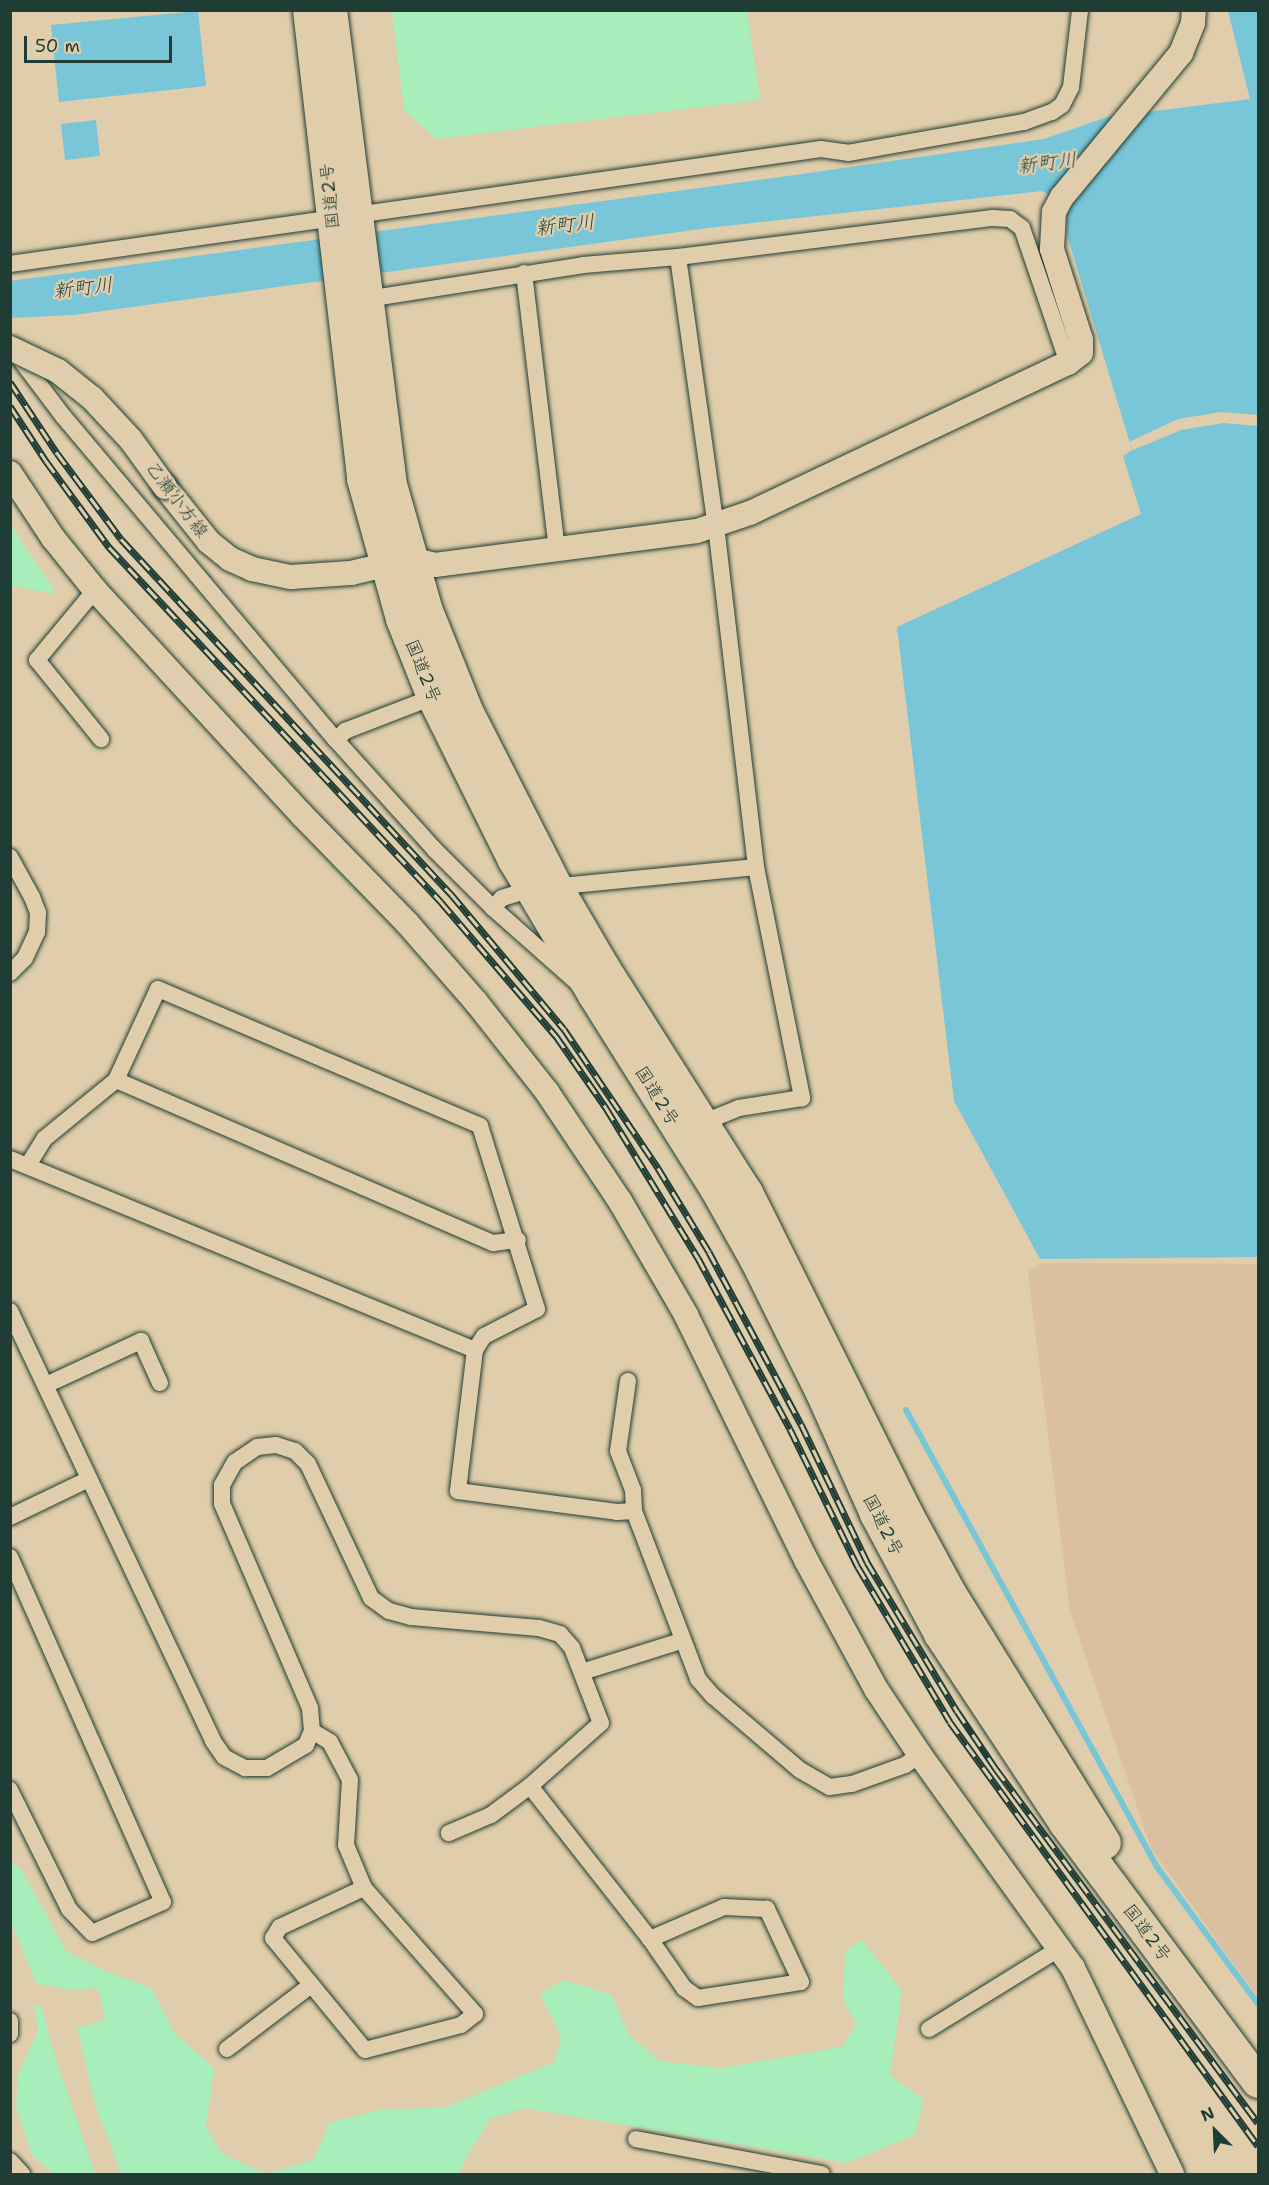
<!DOCTYPE html>
<html>
<head>
<meta charset="utf-8">
<style>
	body { margin:0 }
	#map { position:relative; width:1269px; height:2185px; overflow:hidden; background:#e0cdab; font-family:"Shantell Sans","Klee One",sans-serif }
	div>[style] { position:absolute }
	[style*='--x'] { left:calc(var(--x)*1px); top:calc(var(--y)*1px); width:calc(var(--w)*1px); rotate:calc(var(--a)*1deg) }
	.built>* { inset:0; background:#dac0a0 }
	.green>* { inset:0; background:#a7eebb }
	.water>* { inset:0; background:#79c6d8 }
	.pier>* { inset:0; background:#e0cdab }
	.stream>* { height:6px; margin:-3px; padding:0 3px; transform-origin:3px; border-radius:3px; background:#79c6d8 }
	.roads { filter:drop-shadow(0 0 2px #1f3d34) drop-shadow(0 0 2px #1f3d34) }
	.street>* { height:16px; margin:-8px; padding:0 8px; transform-origin:8px; border-radius:8px; background:#e0cdab }
	.secondary>* { height:24px; margin:-12px; padding:0 12px; transform-origin:12px; border-radius:12px; background:#e0cdab }
	.highway>* { height:32px; margin:-16px; padding:0 16px; transform-origin:16px; border-radius:16px; background:#e0cdab }
	.rail>* { height:7px; margin-top:-3.5px; transform-origin:0; background:repeating-linear-gradient(90deg,#e0cdab 0 14px,#1f3d34 0 28px); box-sizing:border-box; border-block:2px solid #1f3d34 }
	.bridges { filter:drop-shadow(0 0 2px #1f3d34) drop-shadow(0 0 2px #1f3d34) }
	.secondary-bridge>* { height:24px; margin:-12px; padding:0 12px; transform-origin:12px; border-radius:12px; background:#e0cdab }
	span { translate:-50% -50%; white-space:nowrap; text-align:center; line-height:1.15; -webkit-text-stroke:4.5px #e0cdab; paint-order:stroke }
	.street-label { font-size:18px; color:#1f3d34 }
	.water-label { font-size:20px; color:#24443c; font-style:italic }
	.frame { position:absolute; inset:0; border:12px solid #1f3d34; pointer-events:none }
	.north { position:absolute; left:1185px; top:2101px; width:60px; height:60px; -webkit-text-stroke:4px #e0cdab; paint-order:stroke; rotate:336deg; font-size:16px; font-weight:700; line-height:24px; text-align:center; color:#1f3d34 }
	.north::after { content:''; display:block; margin:auto; width:21px; height:27px; background:#1f3d34; clip-path:polygon(50% 0,100% 100%,50% 72%,0 100%) }
	.scale { position:absolute; left:24px; top:36px; width:148px; height:27px; box-sizing:border-box; border:3px solid #1f3d34; border-top:0; padding-left:8px; font-size:18px; line-height:21px; white-space:nowrap; color:#1f3d34; -webkit-text-stroke:4px #e0cdab; paint-order:stroke }
</style>
</head>
<body>
<div id="map">
	<div class="built">
		<div style="clip-path:polygon(1041px 1263px,1258px 1264px,1258px 1998px,1151px 1848px,1070px 1611px,1028px 1272px)"></div>
	</div>
	<div class="green">
		<div style="clip-path:polygon(392px 11px,747px 11px,760px 100px,436px 139px,404px 110px)"></div>
		<div style="clip-path:polygon(11px 525px,23px 544px,57px 594px,11px 586px)"></div>
		<div style="clip-path:polygon(11px 1864px,20px 1867px,66px 1951px,100px 1969px,151px 1988px,175px 2034px,214px 2068px,206px 2126px,221px 2153px,266px 2174px,313px 2160px,330px 2122px,380px 2110px,446px 2107px,554px 2062px,561px 2036px,540px 1994px,564px 1980px,612px 1995px,629px 2035px,660px 2061px,721px 2068px,842px 2047px,856px 2025px,843px 1999px,845px 1951px,862px 1940px,902px 1991px,890px 2075px,923px 2099px,915px 2135px,847px 2163px,524px 2108px,490px 2119px,468px 2154px,459px 2174px,121px 2174px,96px 2107px,77px 2028px,105px 2020px,98px 1988px,68px 1990px,36px 1983px,11px 1922px)"></div>
		<div style="clip-path:polygon(41px 2005px,51px 2044px,95px 2174px,53px 2174px,32px 2155px,16px 2107px,18px 2075px,38px 2030px,34px 2006px)"></div>
	</div>
	<div class="water">
		<div style="clip-path:polygon(198px 11px,206px 86px,59px 102px,51px 25px)"></div>
		<div style="clip-path:polygon(1228px 11px,1258px 11px,1258px 1257px,1040px 1259px,954px 1101px,897px 627px,1141px 514px,1123px 456px,1132px 450px,1067px 235px,1067px 205px,1042px 191px,708px 228px,74px 315px,11px 318px,10px 281px,774px 178px,1044px 139px,1107px 117px,1250px 99px)"></div>
		<div style="clip-path:polygon(96px 120px,100px 156px,65px 160px,61px 124px)"></div>
	</div>
	<div class="pier">
		<div style="clip-path:polygon(1221px 412px,1258px 415px,1258px 426px,1224px 423px,1181px 430px,1133px 450px,1129px 442px,1178px 419px)"></div>
	</div>
	<div class="stream">
		<div style="--x:906;--y:1410;--w:521;--a:61.22"></div>
		<div style="--x:1157;--y:1867;--w:170;--a:53.6"></div>
	</div>
	<div class="roads">
		<div class="street">
			<div style="--x:678;--y:257;--w:272;--a:82"></div>
			<div style="--x:716;--y:526;--w:343;--a:83.3"></div>
			<div style="--x:756;--y:867;--w:236;--a:78.7"></div>
			<div style="--x:802;--y:1098;--w:64;--a:171"></div>
			<div style="--x:739;--y:1108;--w:40;--a:158"></div>
			<div style="--x:10;--y:264;--w:819;--a:-8.07"></div>
			<div style="--x:821;--y:149;--w:27;--a:8"></div>
			<div style="--x:848;--y:153;--w:179;--a:-10"></div>
			<div style="--x:1024;--y:122;--w:30;--a:-20"></div>
			<div style="--x:1052;--y:112;--w:12;--a:-35"></div>
			<div style="--x:1062;--y:105;--w:20;--a:-63"></div>
			<div style="--x:1071;--y:87;--w:78;--a:-83.3"></div>
			<div style="--x:524;--y:273;--w:277;--a:83.2"></div>
			<div style="--x:367;--y:299;--w:219;--a:-8.9"></div>
			<div style="--x:583;--y:265;--w:95;--a:-4.8"></div>
			<div style="--x:678;--y:257;--w:317;--a:-7.1"></div>
			<div style="--x:993;--y:218;--w:17;--a:3"></div>
			<div style="--x:1010;--y:219;--w:15;--a:37"></div>
			<div style="--x:1022;--y:228;--w:143;--a:71.2"></div>
			<div style="--x:14;--y:351;--w:81;--a:53"></div>
			<div style="--x:63;--y:416;--w:424;--a:49.9"></div>
			<div style="--x:336;--y:740;--w:147;--a:48"></div>
			<div style="--x:434;--y:849;--w:83;--a:45"></div>
			<div style="--x:493;--y:908;--w:115;--a:41.5"></div>
			<div style="--x:95;--y:590;--w:91;--a:129.6"></div>
			<div style="--x:37;--y:660;--w:102;--a:51"></div>
			<div style="--x:336;--y:740;--w:13;--a:-45"></div>
			<div style="--x:345;--y:731;--w:94;--a:-21.1"></div>
			<div style="--x:10;--y:857;--w:46;--a:61.2"></div>
			<div style="--x:32;--y:897;--w:17;--a:69"></div>
			<div style="--x:38;--y:913;--w:19;--a:93"></div>
			<div style="--x:37;--y:932;--w:29;--a:115"></div>
			<div style="--x:25;--y:958;--w:21;--a:135"></div>
			<div style="--x:493;--y:908;--w:13;--a:-48"></div>
			<div style="--x:502;--y:898;--w:30;--a:-17"></div>
			<div style="--x:531;--y:889;--w:226;--a:-5.6"></div>
			<div style="--x:116;--y:1080;--w:411;--a:23.4"></div>
			<div style="--x:493;--y:1243;--w:25;--a:-7"></div>
			<div style="--x:10;--y:1159;--w:503;--a:22.33"></div>
			<div style="--x:28;--y:1165;--w:31;--a:-58"></div>
			<div style="--x:44;--y:1139;--w:93;--a:-39.3"></div>
			<div style="--x:116;--y:1080;--w:100;--a:-65.2"></div>
			<div style="--x:158;--y:989;--w:350;--a:23"></div>
			<div style="--x:480;--y:1126;--w:192;--a:72.7"></div>
			<div style="--x:537;--y:1309;--w:59;--a:153"></div>
			<div style="--x:484;--y:1336;--w:17;--a:123"></div>
			<div style="--x:475;--y:1350;--w:142;--a:96.9"></div>
			<div style="--x:458;--y:1491;--w:160;--a:7.5"></div>
			<div style="--x:617;--y:1512;--w:17;--a:-3"></div>
			<div style="--x:10;--y:1311;--w:476;--a:64.7"></div>
			<div style="--x:213;--y:1741;--w:19;--a:55"></div>
			<div style="--x:224;--y:1757;--w:24;--a:28"></div>
			<div style="--x:245;--y:1768;--w:22;--a:0"></div>
			<div style="--x:267;--y:1768;--w:45;--a:-30.5"></div>
			<div style="--x:306;--y:1745;--w:15;--a:-67"></div>
			<div style="--x:312;--y:1731;--w:23;--a:-95"></div>
			<div style="--x:310;--y:1708;--w:222;--a:-113.3"></div>
			<div style="--x:222;--y:1504;--w:19;--a:-90"></div>
			<div style="--x:222;--y:1485;--w:26;--a:-61"></div>
			<div style="--x:235;--y:1462;--w:27;--a:-34"></div>
			<div style="--x:257;--y:1447;--w:19;--a:-6"></div>
			<div style="--x:276;--y:1445;--w:20;--a:18"></div>
			<div style="--x:295;--y:1451;--w:18;--a:45"></div>
			<div style="--x:308;--y:1464;--w:148;--a:64.8"></div>
			<div style="--x:371;--y:1598;--w:22;--a:36"></div>
			<div style="--x:389;--y:1611;--w:23;--a:15"></div>
			<div style="--x:411;--y:1617;--w:128;--a:4.9"></div>
			<div style="--x:539;--y:1628;--w:22;--a:16"></div>
			<div style="--x:560;--y:1634;--w:18;--a:49"></div>
			<div style="--x:572;--y:1648;--w:80;--a:68.9"></div>
			<div style="--x:601;--y:1723;--w:95;--a:138.4"></div>
			<div style="--x:530;--y:1786;--w:49;--a:143.4"></div>
			<div style="--x:491;--y:1815;--w:46;--a:156.8"></div>
			<div style="--x:628;--y:1381;--w:71;--a:98.1"></div>
			<div style="--x:618;--y:1451;--w:42;--a:69"></div>
			<div style="--x:633;--y:1490;--w:21;--a:87"></div>
			<div style="--x:634;--y:1511;--w:180;--a:69.1"></div>
			<div style="--x:698;--y:1679;--w:23;--a:49"></div>
			<div style="--x:713;--y:1696;--w:114;--a:40.4"></div>
			<div style="--x:800;--y:1770;--w:34;--a:30"></div>
			<div style="--x:830;--y:1787;--w:22;--a:-8"></div>
			<div style="--x:852;--y:1784;--w:56;--a:-19.7"></div>
			<div style="--x:905;--y:1765;--w:18;--a:-34"></div>
			<div style="--x:46;--y:1385;--w:105;--a:-24.9"></div>
			<div style="--x:141;--y:1341;--w:46;--a:65.7"></div>
			<div style="--x:10;--y:1517;--w:88;--a:-25.7"></div>
			<div style="--x:10;--y:1557;--w:377;--a:66.1"></div>
			<div style="--x:163;--y:1902;--w:77;--a:156.4"></div>
			<div style="--x:92;--y:1933;--w:33;--a:-134"></div>
			<div style="--x:69;--y:1909;--w:133;--a:-116.4"></div>
			<div style="--x:582;--y:1672;--w:104;--a:-17.4"></div>
			<div style="--x:312;--y:1731;--w:21;--a:31"></div>
			<div style="--x:330;--y:1742;--w:43;--a:62.2"></div>
			<div style="--x:350;--y:1780;--w:65;--a:93.5"></div>
			<div style="--x:346;--y:1845;--w:47;--a:67.3"></div>
			<div style="--x:364;--y:1888;--w:168;--a:48.6"></div>
			<div style="--x:475;--y:2014;--w:18;--a:142"></div>
			<div style="--x:461;--y:2025;--w:99;--a:165.4"></div>
			<div style="--x:365;--y:2050;--w:145;--a:-129.4"></div>
			<div style="--x:273;--y:1938;--w:13;--a:-58"></div>
			<div style="--x:280;--y:1927;--w:93;--a:-24.9"></div>
			<div style="--x:530;--y:1786;--w:194;--a:51.9"></div>
			<div style="--x:650;--y:1939;--w:60;--a:55.2"></div>
			<div style="--x:684;--y:1988;--w:17;--a:36"></div>
			<div style="--x:698;--y:1998;--w:104;--a:-8.8"></div>
			<div style="--x:801;--y:1982;--w:81;--a:-115"></div>
			<div style="--x:767;--y:1909;--w:43;--a:-177.3"></div>
			<div style="--x:724;--y:1907;--w:81;--a:156.6"></div>
			<div style="--x:10;--y:2021;--w:13;--a:90"></div>
			<div style="--x:929;--y:2029;--w:154;--a:-31.7"></div>
			<div style="--x:227;--y:2049;--w:106;--a:-37.3"></div>
			<div style="--x:636;--y:2139;--w:189;--a:10.7"></div>
			<div style="--x:10;--y:2161;--w:18;--a:47"></div>
		</div>
		<div class="secondary">
			<div style="--x:10;--y:473;--w:78;--a:56.5"></div>
			<div style="--x:53;--y:538;--w:67;--a:51.1"></div>
			<div style="--x:95;--y:590;--w:307;--a:47.4"></div>
			<div style="--x:303;--y:816;--w:149;--a:45.8"></div>
			<div style="--x:407;--y:923;--w:105;--a:48.9"></div>
			<div style="--x:476;--y:1002;--w:115;--a:51.7"></div>
			<div style="--x:547;--y:1092;--w:131;--a:56.2"></div>
			<div style="--x:620;--y:1201;--w:132;--a:59.9"></div>
			<div style="--x:686;--y:1315;--w:273;--a:63.9"></div>
			<div style="--x:806;--y:1560;--w:147;--a:61.5"></div>
			<div style="--x:876;--y:1689;--w:79;--a:56.3"></div>
			<div style="--x:920;--y:1755;--w:262;--a:54.3"></div>
			<div style="--x:1073;--y:1968;--w:229;--a:64.3"></div>
			<div style="--x:165;--y:487;--w:70;--a:51.3"></div>
			<div style="--x:209;--y:542;--w:27;--a:39"></div>
			<div style="--x:230;--y:559;--w:24;--a:24"></div>
			<div style="--x:252;--y:569;--w:40;--a:12"></div>
			<div style="--x:291;--y:577;--w:60;--a:-3.8"></div>
			<div style="--x:351;--y:573;--w:61;--a:-13.3"></div>
			<div style="--x:410;--y:559;--w:26;--a:13"></div>
			<div style="--x:435;--y:565;--w:264;--a:-7.4"></div>
			<div style="--x:697;--y:531;--w:56;--a:-18.8"></div>
			<div style="--x:750;--y:513;--w:352;--a:-25.3"></div>
			<div style="--x:1068;--y:363;--w:16;--a:-38"></div>
			<div style="--x:1081;--y:353;--w:13;--a:-90"></div>
			<div style="--x:1081;--y:340;--w:96;--a:-107.7"></div>
			<div style="--x:1052;--y:249;--w:37;--a:-87"></div>
			<div style="--x:1054;--y:212;--w:17;--a:-62"></div>
			<div style="--x:1062;--y:197;--w:187;--a:-50.4"></div>
			<div style="--x:1181;--y:53;--w:32;--a:-68"></div>
			<div style="--x:1193;--y:23;--w:13;--a:-86"></div>
		</div>
		<div class="highway">
			<div style="--x:309;--y:10;--w:472;--a:83.4"></div>
			<div style="--x:363;--y:479;--w:145;--a:74.4"></div>
			<div style="--x:402;--y:619;--w:84;--a:68.3"></div>
			<div style="--x:433;--y:697;--w:182;--a:63.6"></div>
			<div style="--x:514;--y:860;--w:157;--a:59.3"></div>
			<div style="--x:594;--y:995;--w:227;--a:57.8"></div>
			<div style="--x:715;--y:1187;--w:84;--a:60.7"></div>
			<div style="--x:756;--y:1260;--w:148;--a:63.6"></div>
			<div style="--x:822;--y:1393;--w:133;--a:65.9"></div>
			<div style="--x:876;--y:1514;--w:136;--a:61.9"></div>
			<div style="--x:940;--y:1634;--w:227;--a:56.5"></div>
			<div style="--x:1065;--y:1823;--w:323;--a:53.3"></div>
			<div style="--x:331;--y:10;--w:479;--a:82.8"></div>
			<div style="--x:391;--y:485;--w:131;--a:74.1"></div>
			<div style="--x:427;--y:611;--w:108;--a:68.2"></div>
			<div style="--x:467;--y:711;--w:196;--a:63"></div>
			<div style="--x:556;--y:886;--w:95;--a:59.7"></div>
			<div style="--x:604;--y:968;--w:267;--a:57.6"></div>
			<div style="--x:747;--y:1193;--w:356;--a:63.5"></div>
			<div style="--x:906;--y:1512;--w:92;--a:61.5"></div>
			<div style="--x:950;--y:1593;--w:294;--a:58.2"></div>
		</div>
	</div>
	<div class="rail">
		<div style="--x:10;--y:382;--w:85;--a:56.5"></div>
		<div style="--x:57;--y:453;--w:107;--a:53.3"></div>
		<div style="--x:121;--y:539;--w:485;--a:47.1"></div>
		<div style="--x:451;--y:894;--w:176;--a:50.1"></div>
		<div style="--x:564;--y:1029;--w:168;--a:55.9"></div>
		<div style="--x:658;--y:1168;--w:98;--a:58.7"></div>
		<div style="--x:709;--y:1252;--w:195;--a:61.9"></div>
		<div style="--x:801;--y:1424;--w:153;--a:64.4"></div>
		<div style="--x:867;--y:1562;--w:174;--a:58.9"></div>
		<div style="--x:957;--y:1711;--w:70;--a:56.1"></div>
		<div style="--x:996;--y:1769;--w:440;--a:53.5"></div>
		<div style="--x:10;--y:406;--w:66;--a:56.8"></div>
		<div style="--x:46;--y:461;--w:107;--a:53.8"></div>
		<div style="--x:109;--y:547;--w:486;--a:46.9"></div>
		<div style="--x:441;--y:902;--w:177;--a:49.4"></div>
		<div style="--x:556;--y:1036;--w:88;--a:55.2"></div>
		<div style="--x:606;--y:1108;--w:176;--a:58.5"></div>
		<div style="--x:698;--y:1258;--w:194;--a:61.7"></div>
		<div style="--x:790;--y:1429;--w:154;--a:63.8"></div>
		<div style="--x:858;--y:1567;--w:180;--a:59.3"></div>
		<div style="--x:950;--y:1722;--w:524;--a:54"></div>
	</div>
	<div class="bridges">
		<div class="secondary-bridge">
			<div style="--x:10;--y:348;--w:53;--a:25.6"></div>
			<div style="--x:58;--y:371;--w:43;--a:38.5"></div>
			<div style="--x:92;--y:398;--w:57;--a:47.1"></div>
			<div style="--x:131;--y:440;--w:58;--a:54.1"></div>
		</div>
	</div>
	<div class="street-label">
		<span style="left:330px;top:196px;rotate:-96deg">国道2号</span>
		<span style="left:177px;top:500px;rotate:53deg">乙瀬小方線</span>
		<span style="left:423px;top:671px;rotate:68deg">国道2号</span>
		<span style="left:657px;top:1096px;rotate:58deg">国道2号</span>
		<span style="left:883px;top:1525px;rotate:63deg">国道2号</span>
		<span style="left:1147px;top:1933px;rotate:53deg">国道2号</span>
	</div>
	<div class="water-label">
		<span style="left:1047px;top:163px;rotate:-7deg">新町川</span>
		<span style="left:565px;top:225px;rotate:-7deg">新町川</span>
		<span style="left:83px;top:288px;rotate:-7deg">新町川</span>
	</div>
	<div class="frame"></div>
	<div class="north">N</div>
	<div class="scale">50 m</div>
</div>
</body>
</html>
